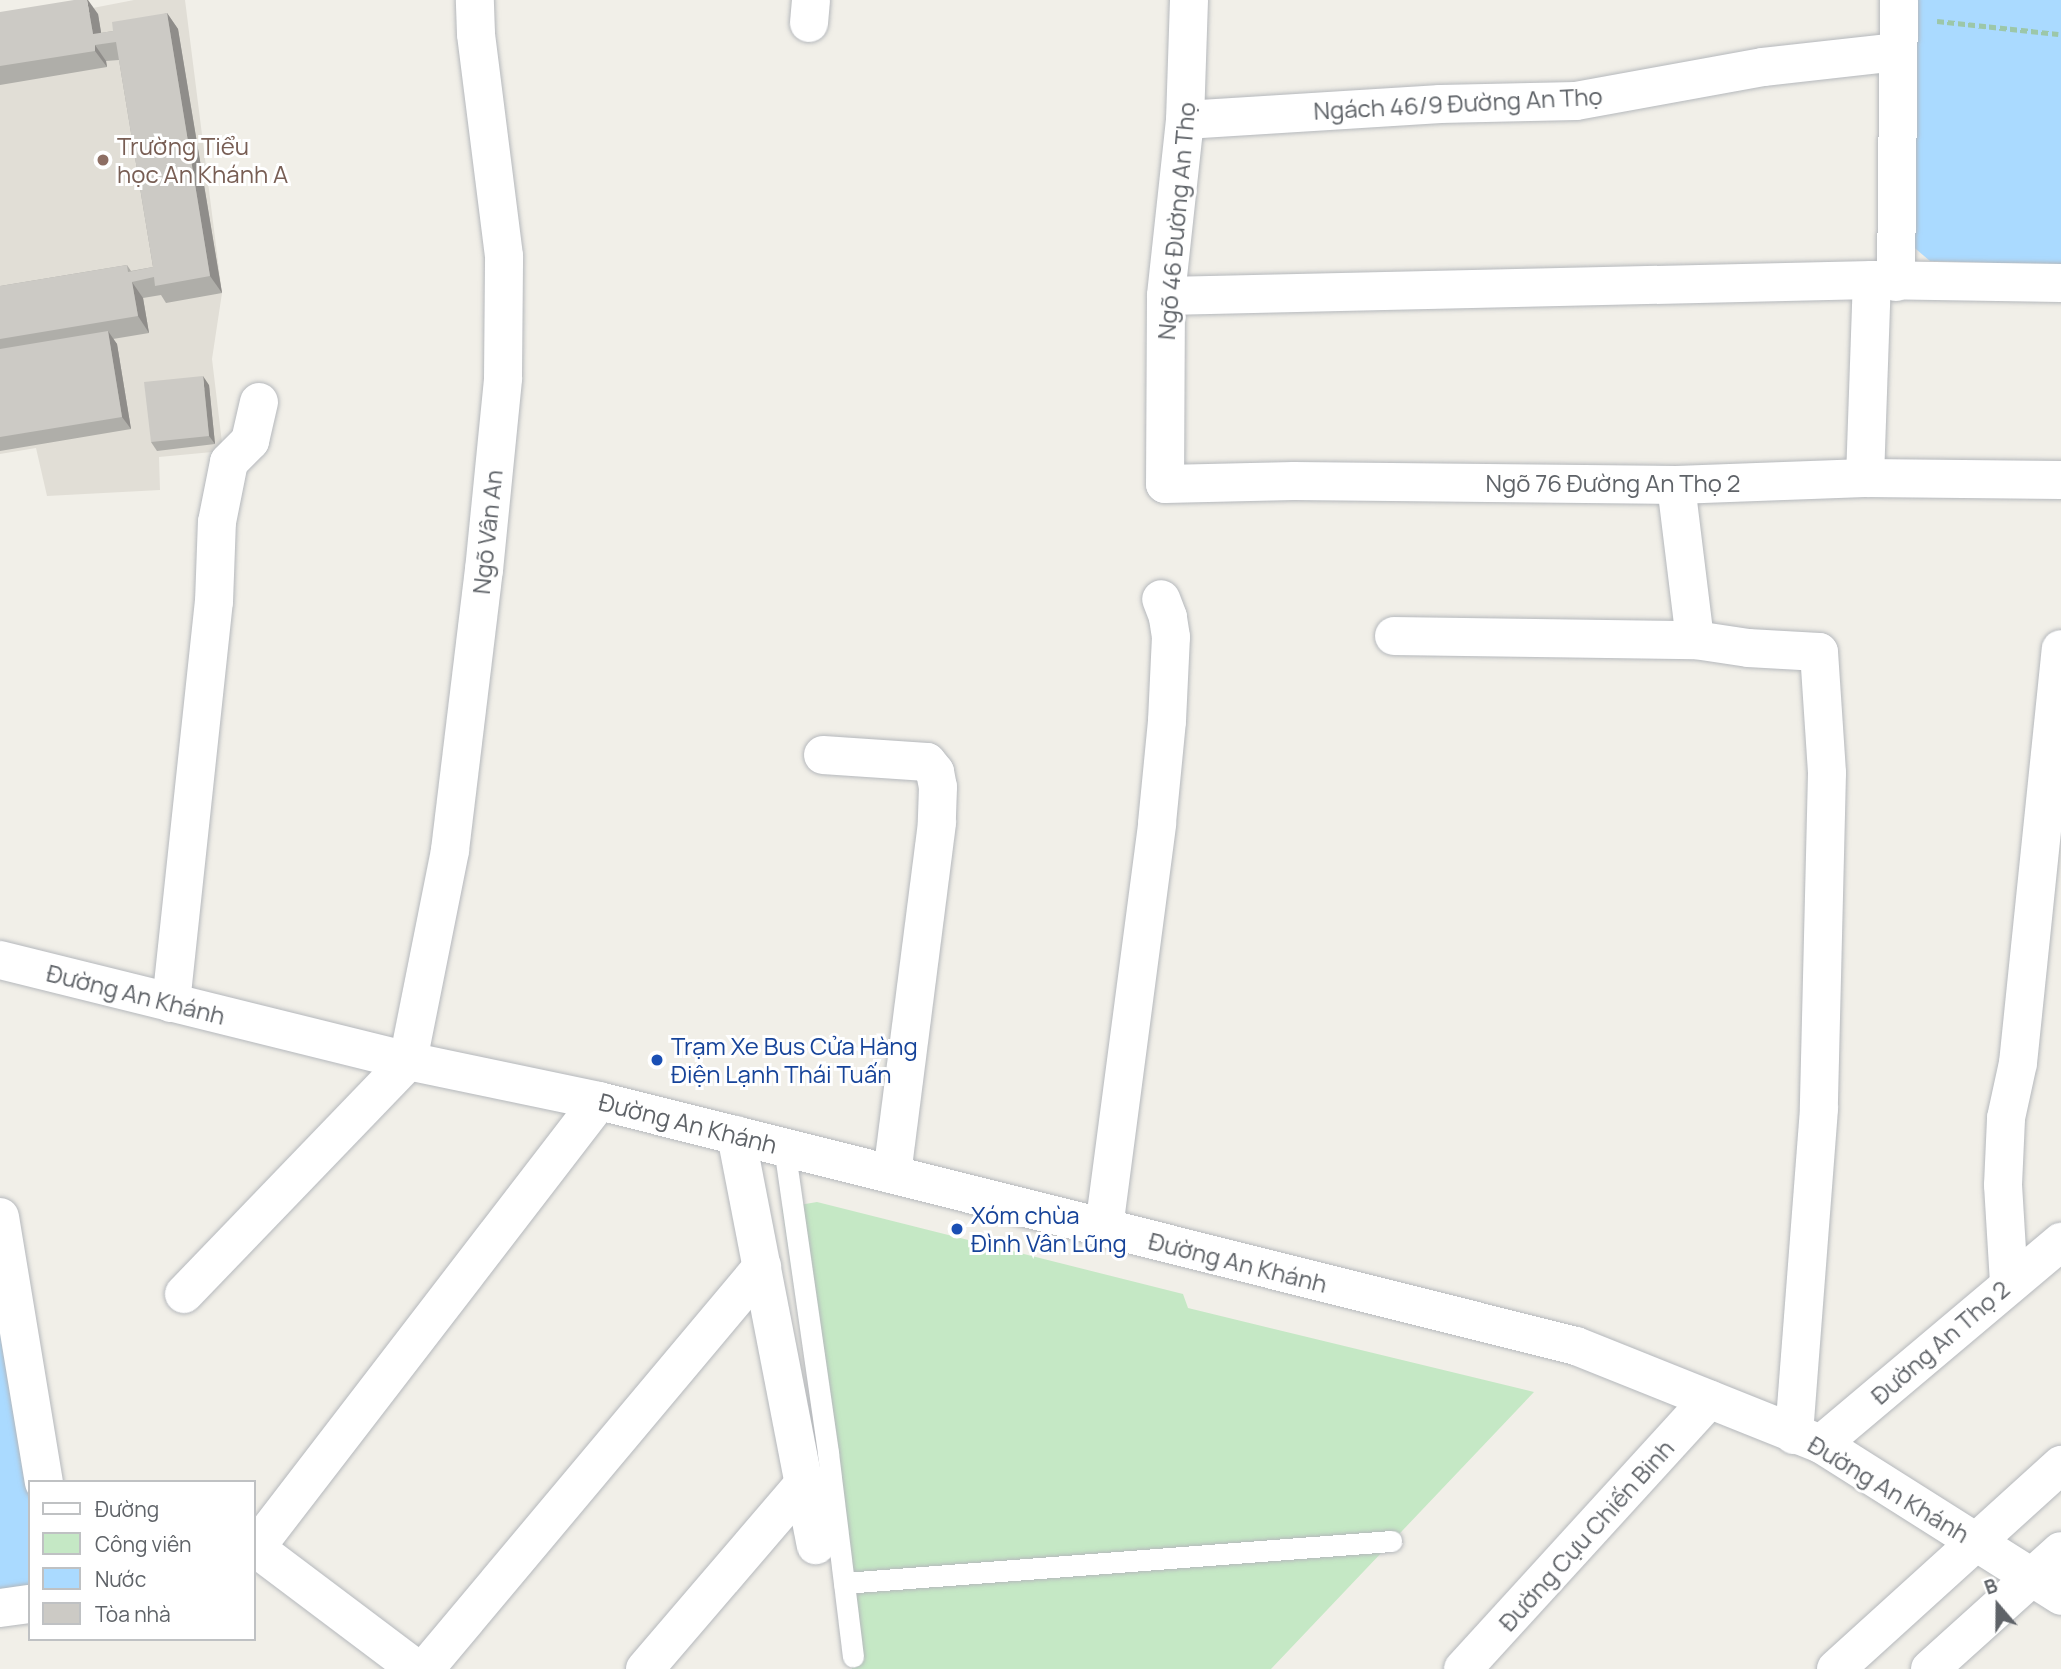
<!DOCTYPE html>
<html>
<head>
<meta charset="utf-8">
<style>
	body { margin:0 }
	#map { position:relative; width:2061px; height:1669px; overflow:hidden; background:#f1efe8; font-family:Manrope,sans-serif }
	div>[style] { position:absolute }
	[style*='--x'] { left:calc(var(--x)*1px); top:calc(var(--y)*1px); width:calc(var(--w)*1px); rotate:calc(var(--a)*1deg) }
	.education>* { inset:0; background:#e1ded6 }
	.green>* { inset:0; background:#c5e8c5 }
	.water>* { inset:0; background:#aadaff }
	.path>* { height:4.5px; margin-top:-2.25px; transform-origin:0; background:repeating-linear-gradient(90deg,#9cc7a9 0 7px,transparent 0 10.5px) }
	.roads { filter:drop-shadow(0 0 2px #b5b8bc) drop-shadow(0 0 2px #b5b8bc) }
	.service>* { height:21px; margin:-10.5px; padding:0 10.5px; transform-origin:10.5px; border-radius:10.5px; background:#fff }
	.minor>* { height:38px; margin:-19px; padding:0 19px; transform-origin:19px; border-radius:19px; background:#fff }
	.tertiary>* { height:38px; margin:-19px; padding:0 19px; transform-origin:19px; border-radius:19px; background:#fff }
	.wall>* { inset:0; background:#afaea9 }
	.shaded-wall>* { inset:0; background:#8f8d8a }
	.building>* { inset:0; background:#cccac5 }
	.dots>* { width:19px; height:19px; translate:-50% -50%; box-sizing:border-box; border:4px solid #fff; border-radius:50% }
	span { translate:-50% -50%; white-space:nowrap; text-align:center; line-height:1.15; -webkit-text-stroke:6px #fff; paint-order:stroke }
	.street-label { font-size:24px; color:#5f6368 }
	.education-label { font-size:24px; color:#785e54 }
	.left { translate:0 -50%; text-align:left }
	.transit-label { font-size:24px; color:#164399 }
	.legend { position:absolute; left:28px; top:1480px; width:228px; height:161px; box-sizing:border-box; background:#fff; border:2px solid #bfc1c3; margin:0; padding:9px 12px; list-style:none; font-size:21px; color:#5f6368 }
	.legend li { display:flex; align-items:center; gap:14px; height:35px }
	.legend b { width:35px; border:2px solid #bfc1c3 }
	.north { position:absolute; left:1963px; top:1571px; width:70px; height:70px; -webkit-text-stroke:5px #fff; paint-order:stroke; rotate:340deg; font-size:19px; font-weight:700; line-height:28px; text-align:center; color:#5f6368 }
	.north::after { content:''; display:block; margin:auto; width:24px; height:32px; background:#5f6368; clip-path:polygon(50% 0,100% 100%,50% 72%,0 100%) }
</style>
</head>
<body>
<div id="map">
	<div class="education">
		<div style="clip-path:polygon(134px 0,185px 0,222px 293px,212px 359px,223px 451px,159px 457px,160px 490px,47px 496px,36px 448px,0 454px,0 26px)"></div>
	</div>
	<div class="green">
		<div style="clip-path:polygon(817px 1202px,1183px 1294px,1188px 1308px,1534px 1392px,1271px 1669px,852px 1669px,782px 1208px)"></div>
	</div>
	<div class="water">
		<div style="clip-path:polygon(1917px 0,2061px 0,2061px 265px,1930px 261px,1910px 244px)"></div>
		<div style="clip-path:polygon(0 1304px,30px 1501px,30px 1598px,0 1603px)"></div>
	</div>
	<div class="path">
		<div style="--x:1937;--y:21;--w:122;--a:6.1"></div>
	</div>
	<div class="roads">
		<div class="service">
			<div style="--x:784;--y:1147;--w:309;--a:81.8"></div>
			<div style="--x:828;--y:1453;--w:205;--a:83"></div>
			<div style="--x:844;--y:1583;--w:549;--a:-4.39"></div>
		</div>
		<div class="minor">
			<div style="--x:1189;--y:0;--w:120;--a:91.9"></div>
			<div style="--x:1185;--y:120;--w:177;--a:96.2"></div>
			<div style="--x:1166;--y:296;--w:188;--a:90.3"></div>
			<div style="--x:1165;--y:484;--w:129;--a:-1.3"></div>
			<div style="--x:1294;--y:481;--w:382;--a:0.6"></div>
			<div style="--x:1676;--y:485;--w:189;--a:-2.1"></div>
			<div style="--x:1865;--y:478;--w:196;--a:0.6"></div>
			<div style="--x:809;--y:23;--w:23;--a:-85"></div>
			<div style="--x:1185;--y:120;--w:256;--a:-3.6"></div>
			<div style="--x:1440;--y:104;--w:136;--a:-1.3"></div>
			<div style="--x:1576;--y:101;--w:190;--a:-10.3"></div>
			<div style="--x:1763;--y:67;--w:134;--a:-6.4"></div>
			<div style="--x:1896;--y:282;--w:282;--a:-89.4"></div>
			<div style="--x:1166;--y:296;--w:706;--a:-1.3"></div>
			<div style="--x:1872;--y:280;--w:189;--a:0.9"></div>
			<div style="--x:1865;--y:478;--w:198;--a:-88"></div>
			<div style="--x:1676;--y:485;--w:156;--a:83"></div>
			<div style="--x:1695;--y:640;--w:54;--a:8.6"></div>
			<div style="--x:1748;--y:648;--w:71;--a:3.2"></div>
			<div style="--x:1819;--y:652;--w:121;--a:86.2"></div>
			<div style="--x:1827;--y:773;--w:336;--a:91.4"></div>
			<div style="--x:1819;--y:1109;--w:327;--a:94.4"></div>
			<div style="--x:1394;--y:636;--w:301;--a:0.8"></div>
			<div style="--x:823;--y:755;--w:104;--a:3.9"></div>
			<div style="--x:927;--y:762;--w:13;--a:51"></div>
			<div style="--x:935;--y:772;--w:15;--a:79"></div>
			<div style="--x:938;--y:787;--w:36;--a:92"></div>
			<div style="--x:937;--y:823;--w:354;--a:97.3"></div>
			<div style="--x:171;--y:1003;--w:403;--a:-83.9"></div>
			<div style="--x:214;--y:602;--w:80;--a:-87.9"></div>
			<div style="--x:217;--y:522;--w:61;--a:-78.7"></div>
			<div style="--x:229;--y:462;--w:30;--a:-45"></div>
			<div style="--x:250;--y:441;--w:40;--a:-77"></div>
			<div style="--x:736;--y:1135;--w:418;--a:79"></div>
			<div style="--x:0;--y:1217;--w:269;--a:80.6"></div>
			<div style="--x:1104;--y:1228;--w:408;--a:-82.5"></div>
			<div style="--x:1157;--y:823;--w:102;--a:-84.4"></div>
			<div style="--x:1167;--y:721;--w:84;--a:-87.3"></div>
			<div style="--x:1171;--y:637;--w:20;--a:-99"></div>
			<div style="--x:1168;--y:617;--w:19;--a:-111"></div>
			<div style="--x:2009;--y:1283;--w:98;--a:-93.5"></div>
			<div style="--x:2003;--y:1185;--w:67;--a:-87.4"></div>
			<div style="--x:2006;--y:1118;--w:56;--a:-77.7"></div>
			<div style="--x:2018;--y:1063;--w:416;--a:-84.1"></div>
			<div style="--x:184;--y:1294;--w:323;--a:-46.1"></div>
			<div style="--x:408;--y:1061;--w:215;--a:-78.7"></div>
			<div style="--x:450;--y:850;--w:282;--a:-83.1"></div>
			<div style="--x:484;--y:570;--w:193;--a:-84.3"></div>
			<div style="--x:503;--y:378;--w:122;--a:-89.5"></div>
			<div style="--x:504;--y:256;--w:224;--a:-97.2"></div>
			<div style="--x:476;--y:34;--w:34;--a:-92"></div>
			<div style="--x:1821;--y:1444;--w:314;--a:-40.1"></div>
			<div style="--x:257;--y:1549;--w:199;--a:37"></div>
			<div style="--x:254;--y:1550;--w:566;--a:-52.46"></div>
			<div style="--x:0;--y:1608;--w:30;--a:-8"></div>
			<div style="--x:425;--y:1669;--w:525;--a:-50.03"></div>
			<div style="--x:645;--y:1669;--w:248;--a:-49.4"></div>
			<div style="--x:1463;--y:1669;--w:365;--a:-47.6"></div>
		</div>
		<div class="tertiary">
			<div style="--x:0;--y:960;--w:420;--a:13.9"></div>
			<div style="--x:408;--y:1061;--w:195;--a:11.8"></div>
			<div style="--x:599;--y:1101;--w:1007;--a:14.08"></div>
			<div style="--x:1576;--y:1346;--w:264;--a:21.8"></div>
			<div style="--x:1821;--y:1444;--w:284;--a:32.3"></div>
			<div style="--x:1836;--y:1669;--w:304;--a:-42.2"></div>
			<div style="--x:1930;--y:1669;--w:176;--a:-42"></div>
		</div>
	</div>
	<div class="wall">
		<div style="clip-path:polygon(0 12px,98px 14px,101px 33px,113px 31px,167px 13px,178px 29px,222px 293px,166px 303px,161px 295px,143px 298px,149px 333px,113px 339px,117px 344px,131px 429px,0 451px,0 286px,127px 265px,131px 271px,153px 267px,119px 60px,106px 61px,107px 67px,0 85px)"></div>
		<div style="clip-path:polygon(209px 385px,215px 444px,157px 451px,151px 442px)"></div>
	</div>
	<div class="shaded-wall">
		<div style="clip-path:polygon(87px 0,88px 0,98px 14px,103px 44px,93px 34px)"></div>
		<div style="clip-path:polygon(167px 13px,178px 29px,222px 293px,210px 276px)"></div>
		<div style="clip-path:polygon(95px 45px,106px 61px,107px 67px,95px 51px)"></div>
		<div style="clip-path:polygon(132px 282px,143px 298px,149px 333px,138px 316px)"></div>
		<div style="clip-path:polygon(108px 331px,117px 344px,131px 429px,122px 417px)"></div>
		<div style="clip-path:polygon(203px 376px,209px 385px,215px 444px,209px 436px)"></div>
	</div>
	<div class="building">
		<div style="clip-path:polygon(74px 0,87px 0,93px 34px,113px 31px,112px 22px,167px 13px,210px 276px,155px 286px,154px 277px,132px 282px,138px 316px,0 339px,0 286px,127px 265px,128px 272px,153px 267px,116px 42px,95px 45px,95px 51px,0 66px,0 12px)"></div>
		<div style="clip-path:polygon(108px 331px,122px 417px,0 437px,0 349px)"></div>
		<div style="clip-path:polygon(203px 376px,209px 436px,151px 442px,144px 382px)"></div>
	</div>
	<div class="dots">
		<div style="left:103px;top:160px;background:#8d6e63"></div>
		<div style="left:657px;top:1060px;background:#1a4fb4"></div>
		<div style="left:957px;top:1229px;background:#1a4fb4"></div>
	</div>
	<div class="street-label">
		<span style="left:1458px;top:103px;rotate:-3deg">Ngách 46/9 Đường An Thọ</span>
		<span style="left:1176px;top:221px;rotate:-85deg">Ngõ 46 Đường An Thọ</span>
		<span style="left:1613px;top:483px">Ngõ 76 Đường An Thọ 2</span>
		<span style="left:487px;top:532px;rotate:-84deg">Ngõ Vân An</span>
		<span style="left:136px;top:994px;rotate:14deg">Đường An Khánh</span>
		<span style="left:688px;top:1123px;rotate:14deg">Đường An Khánh</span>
		<span style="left:1238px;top:1262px;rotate:14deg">Đường An Khánh</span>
		<span style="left:1940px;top:1342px;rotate:-41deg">Đường An Thọ 2</span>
		<span style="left:1889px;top:1489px;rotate:31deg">Đường An Khánh</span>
		<span style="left:1586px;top:1535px;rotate:-48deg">Đường Cựu Chiến Binh</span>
	</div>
	<div class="education-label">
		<span class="left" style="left:117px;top:160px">Trường Tiểu<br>học An Khánh A</span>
	</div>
	<div class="transit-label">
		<span class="left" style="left:671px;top:1060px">Trạm Xe Bus Cửa Hàng<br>Điện Lạnh Thái Tuấn</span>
		<span class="left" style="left:971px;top:1229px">Xóm chùa<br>Đình Vân Lũng</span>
	</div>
	<ul class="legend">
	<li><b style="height:9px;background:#fff"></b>Đường</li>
	<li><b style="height:19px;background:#c5e8c5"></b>Công viên</li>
	<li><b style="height:19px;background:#aadaff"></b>Nước</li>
	<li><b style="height:19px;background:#cccac5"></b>Tòa nhà</li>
	</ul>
	<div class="north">B</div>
</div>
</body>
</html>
